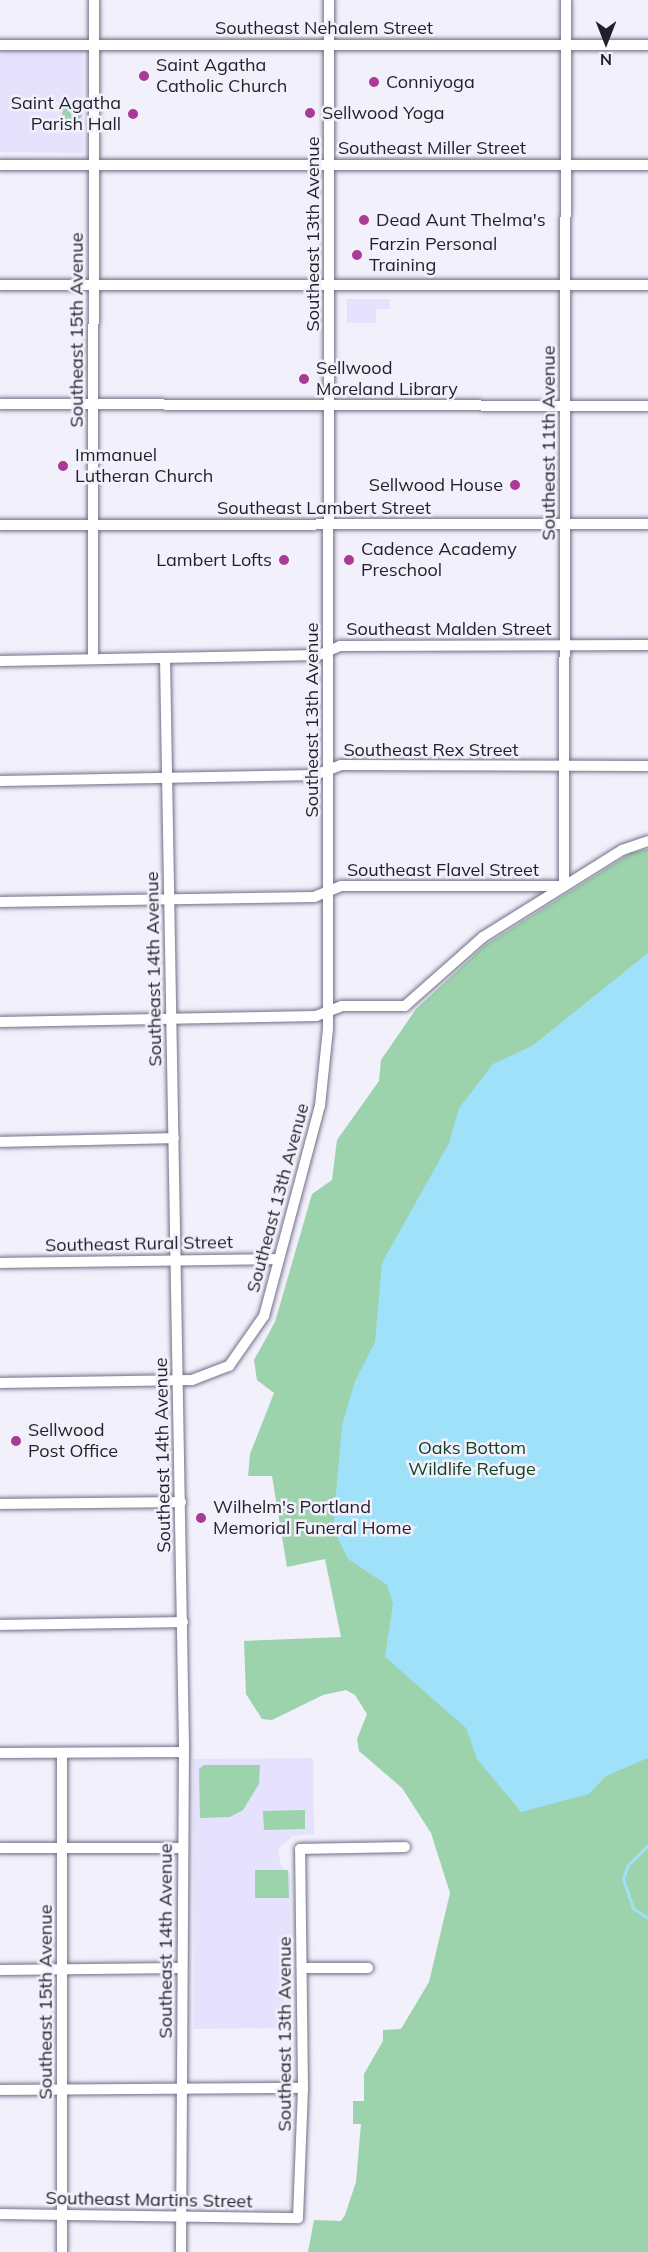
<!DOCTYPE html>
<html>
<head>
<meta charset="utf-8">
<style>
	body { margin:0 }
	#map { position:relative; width:648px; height:2252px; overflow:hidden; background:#f1f0fb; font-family:Mulish,sans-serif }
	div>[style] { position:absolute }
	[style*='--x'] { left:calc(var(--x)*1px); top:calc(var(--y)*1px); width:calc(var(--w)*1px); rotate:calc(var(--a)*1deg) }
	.built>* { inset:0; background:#e6e2fe }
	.green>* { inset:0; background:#9cd2ac }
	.round { border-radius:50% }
	.water>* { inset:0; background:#9ee1f9 }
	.stream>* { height:3px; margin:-1.5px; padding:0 1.5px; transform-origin:1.5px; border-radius:1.5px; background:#9ee1f9 }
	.roads { filter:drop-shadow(0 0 2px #736f88) drop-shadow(0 0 2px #736f88) }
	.minor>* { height:10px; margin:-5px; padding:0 5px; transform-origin:5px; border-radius:5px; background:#fff }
	.dots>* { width:16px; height:16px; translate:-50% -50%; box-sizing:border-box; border:3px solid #f1f0fb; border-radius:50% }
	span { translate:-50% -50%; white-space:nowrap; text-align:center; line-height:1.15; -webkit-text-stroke:5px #f1f0fb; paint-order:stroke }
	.street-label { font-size:18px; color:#211f29 }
	.poi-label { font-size:18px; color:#211f29 }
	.left { translate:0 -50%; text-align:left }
	.right { translate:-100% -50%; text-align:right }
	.park-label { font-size:18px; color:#104225 }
	.north { position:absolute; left:576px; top:12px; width:60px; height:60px; -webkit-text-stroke:4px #f1f0fb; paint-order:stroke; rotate:180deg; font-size:16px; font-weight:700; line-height:24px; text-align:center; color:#211f29 }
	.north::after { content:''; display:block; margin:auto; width:21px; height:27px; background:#211f29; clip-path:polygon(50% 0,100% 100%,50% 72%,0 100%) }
</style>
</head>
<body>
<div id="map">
	<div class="built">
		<div style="clip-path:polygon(0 51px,83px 51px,83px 153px,0 152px)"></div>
		<div style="clip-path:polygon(347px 299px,390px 299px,390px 309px,376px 309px,376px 323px,347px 323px)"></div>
		<div style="clip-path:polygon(313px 1758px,314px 1834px,293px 1836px,278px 1849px,281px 1866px,290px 1873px,291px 2028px,194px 2029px,193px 1759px)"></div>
	</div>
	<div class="green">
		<div class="round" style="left:62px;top:103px;width:20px;height:20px"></div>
		<div style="clip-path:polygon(648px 849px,648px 2252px,308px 2252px,314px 2220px,341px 2221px,345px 2215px,356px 2182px,361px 2124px,353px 2124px,353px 2101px,364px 2101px,364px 2074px,383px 2041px,383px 2030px,401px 2029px,429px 1982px,450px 1893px,431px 1833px,402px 1788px,359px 1751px,357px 1739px,367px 1714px,355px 1695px,346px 1690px,323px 1695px,272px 1720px,262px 1719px,246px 1694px,244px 1641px,341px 1637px,325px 1559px,287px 1567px,272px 1476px,248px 1476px,250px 1454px,274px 1393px,257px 1380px,254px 1360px,275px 1322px,312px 1194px,332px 1180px,337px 1140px,379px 1081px,381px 1060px,416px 1009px,485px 945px,631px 853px)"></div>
		<div style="clip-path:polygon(204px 1765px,260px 1765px,259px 1784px,243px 1810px,230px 1817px,200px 1818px,199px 1769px)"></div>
		<div style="clip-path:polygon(305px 1810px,305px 1829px,264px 1830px,263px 1811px)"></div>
		<div style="clip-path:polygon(255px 1870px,288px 1870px,289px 1898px,255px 1898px)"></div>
	</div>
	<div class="water">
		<div style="clip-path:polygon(648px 953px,648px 1758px,606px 1776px,589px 1794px,521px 1812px,477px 1759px,466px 1728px,385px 1657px,393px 1603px,387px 1585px,348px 1559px,333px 1528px,342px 1425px,355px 1381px,375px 1342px,382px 1263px,449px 1143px,459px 1108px,493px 1064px,532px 1046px)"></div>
	</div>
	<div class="stream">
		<div style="--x:648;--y:1845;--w:28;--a:135"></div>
		<div style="--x:628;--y:1865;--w:15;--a:110"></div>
		<div style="--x:623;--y:1879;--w:31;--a:71"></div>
		<div style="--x:633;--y:1908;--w:18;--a:34"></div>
	</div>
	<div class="roads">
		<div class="minor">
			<div style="--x:0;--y:45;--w:648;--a:0"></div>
			<div style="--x:0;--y:165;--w:648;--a:0"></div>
			<div style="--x:0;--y:285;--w:648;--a:0"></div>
			<div style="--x:0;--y:404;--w:648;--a:0.18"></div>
			<div style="--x:0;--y:525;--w:648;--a:-0.09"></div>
			<div style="--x:165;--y:658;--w:1086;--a:89"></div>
			<div style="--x:184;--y:1744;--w:508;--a:90.34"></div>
			<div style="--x:93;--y:659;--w:659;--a:-89.91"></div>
			<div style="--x:0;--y:661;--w:319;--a:-1.1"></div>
			<div style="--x:319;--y:655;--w:23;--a:-23"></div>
			<div style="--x:340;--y:646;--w:308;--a:-0.2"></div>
			<div style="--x:0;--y:781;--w:315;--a:-1.1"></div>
			<div style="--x:315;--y:775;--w:28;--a:-21"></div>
			<div style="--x:341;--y:765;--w:307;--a:0.2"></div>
			<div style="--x:0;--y:902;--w:314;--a:-0.9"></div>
			<div style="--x:314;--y:897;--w:29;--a:-22"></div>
			<div style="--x:341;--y:886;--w:223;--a:0"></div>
			<div style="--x:564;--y:886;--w:886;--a:-89.87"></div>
			<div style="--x:0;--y:1022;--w:316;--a:-1.1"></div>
			<div style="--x:316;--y:1016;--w:28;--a:-21"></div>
			<div style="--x:342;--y:1006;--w:63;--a:0"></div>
			<div style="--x:405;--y:1006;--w:104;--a:-41.5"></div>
			<div style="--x:483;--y:937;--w:164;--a:-32"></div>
			<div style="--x:622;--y:850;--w:28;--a:-19"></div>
			<div style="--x:0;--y:1142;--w:174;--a:-1.3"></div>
			<div style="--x:0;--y:1263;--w:279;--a:-0.8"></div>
			<div style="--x:0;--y:1383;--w:192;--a:-0.9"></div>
			<div style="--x:192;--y:1380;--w:40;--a:-21"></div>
			<div style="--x:229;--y:1366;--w:61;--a:-55"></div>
			<div style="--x:264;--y:1316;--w:217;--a:-75.1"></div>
			<div style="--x:320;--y:1106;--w:77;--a:-84.1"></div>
			<div style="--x:328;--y:1029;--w:1029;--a:-89.94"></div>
			<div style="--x:0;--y:1504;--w:181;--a:-0.6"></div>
			<div style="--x:0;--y:1625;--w:183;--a:-0.9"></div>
			<div style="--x:0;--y:1753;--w:182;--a:-0.3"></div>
			<div style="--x:62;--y:1753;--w:499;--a:90"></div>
			<div style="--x:0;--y:1848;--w:182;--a:0"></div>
			<div style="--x:302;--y:1968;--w:66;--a:0"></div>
			<div style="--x:0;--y:1970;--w:182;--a:-0.6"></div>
			<div style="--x:0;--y:2090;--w:303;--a:-0.4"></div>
			<div style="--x:0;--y:2214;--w:298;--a:0.8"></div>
			<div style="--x:298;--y:2218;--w:130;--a:-87.8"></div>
			<div style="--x:303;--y:2088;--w:239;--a:-90.7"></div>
			<div style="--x:300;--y:1849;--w:105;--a:-1.1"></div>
		</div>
	</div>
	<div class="dots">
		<div style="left:144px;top:76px;background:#ab3a96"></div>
		<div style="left:374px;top:82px;background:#ab3a96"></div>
		<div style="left:310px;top:113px;background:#ab3a96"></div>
		<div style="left:133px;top:114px;background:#ab3a96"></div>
		<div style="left:364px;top:220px;background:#ab3a96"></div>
		<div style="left:357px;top:255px;background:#ab3a96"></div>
		<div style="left:304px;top:379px;background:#ab3a96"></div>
		<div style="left:63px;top:466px;background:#ab3a96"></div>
		<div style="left:515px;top:485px;background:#ab3a96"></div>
		<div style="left:284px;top:560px;background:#ab3a96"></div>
		<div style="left:349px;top:560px;background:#ab3a96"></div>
		<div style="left:16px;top:1441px;background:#ab3a96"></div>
		<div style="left:201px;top:1518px;background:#ab3a96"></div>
	</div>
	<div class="street-label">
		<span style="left:324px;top:28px">Southeast Nehalem Street</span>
		<span style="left:432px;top:148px">Southeast Miller Street</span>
		<span style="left:313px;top:234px;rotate:-90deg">Southeast 13th Avenue</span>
		<span style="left:77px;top:330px;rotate:-90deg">Southeast 15th Avenue</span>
		<span style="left:549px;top:443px;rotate:-90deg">Southeast 11th Avenue</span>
		<span style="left:324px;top:508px">Southeast Lambert Street</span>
		<span style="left:449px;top:629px">Southeast Malden Street</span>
		<span style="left:312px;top:720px;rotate:-90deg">Southeast 13th Avenue</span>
		<span style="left:431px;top:750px">Southeast Rex Street</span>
		<span style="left:443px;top:870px">Southeast Flavel Street</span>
		<span style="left:154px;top:969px;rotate:-91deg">Southeast 14th Avenue</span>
		<span style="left:278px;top:1198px;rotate:-75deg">Southeast 13th Avenue</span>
		<span style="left:139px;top:1244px;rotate:-1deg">Southeast Rural Street</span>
		<span style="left:163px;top:1455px;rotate:-91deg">Southeast 14th Avenue</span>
		<span style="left:166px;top:1941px;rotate:-90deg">Southeast 14th Avenue</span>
		<span style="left:46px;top:2002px;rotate:-90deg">Southeast 15th Avenue</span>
		<span style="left:285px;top:2034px;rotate:-90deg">Southeast 13th Avenue</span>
		<span style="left:149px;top:2200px;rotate:1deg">Southeast Martins Street</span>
	</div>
	<div class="poi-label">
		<span class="left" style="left:156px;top:76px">Saint Agatha<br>Catholic Church</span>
		<span class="left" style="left:386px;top:82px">Conniyoga</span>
		<span class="right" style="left:121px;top:114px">Saint Agatha<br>Parish Hall</span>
		<span class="left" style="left:322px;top:113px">Sellwood Yoga</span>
		<span class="left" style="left:376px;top:220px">Dead Aunt Thelma's</span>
		<span class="left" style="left:369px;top:255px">Farzin Personal<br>Training</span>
		<span class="left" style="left:316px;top:379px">Sellwood<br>Moreland Library</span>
		<span class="left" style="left:75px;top:466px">Immanuel<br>Lutheran Church</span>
		<span class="right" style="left:503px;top:485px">Sellwood House</span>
		<span class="left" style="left:361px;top:560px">Cadence Academy<br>Preschool</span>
		<span class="right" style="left:272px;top:560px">Lambert Lofts</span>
		<span class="left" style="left:28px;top:1441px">Sellwood<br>Post Office</span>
		<span class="left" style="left:213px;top:1518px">Wilhelm's Portland<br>Memorial Funeral Home</span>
	</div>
	<div class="park-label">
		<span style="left:472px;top:1459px">Oaks Bottom<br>Wildlife Refuge</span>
	</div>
	<div class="north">N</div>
</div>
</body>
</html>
